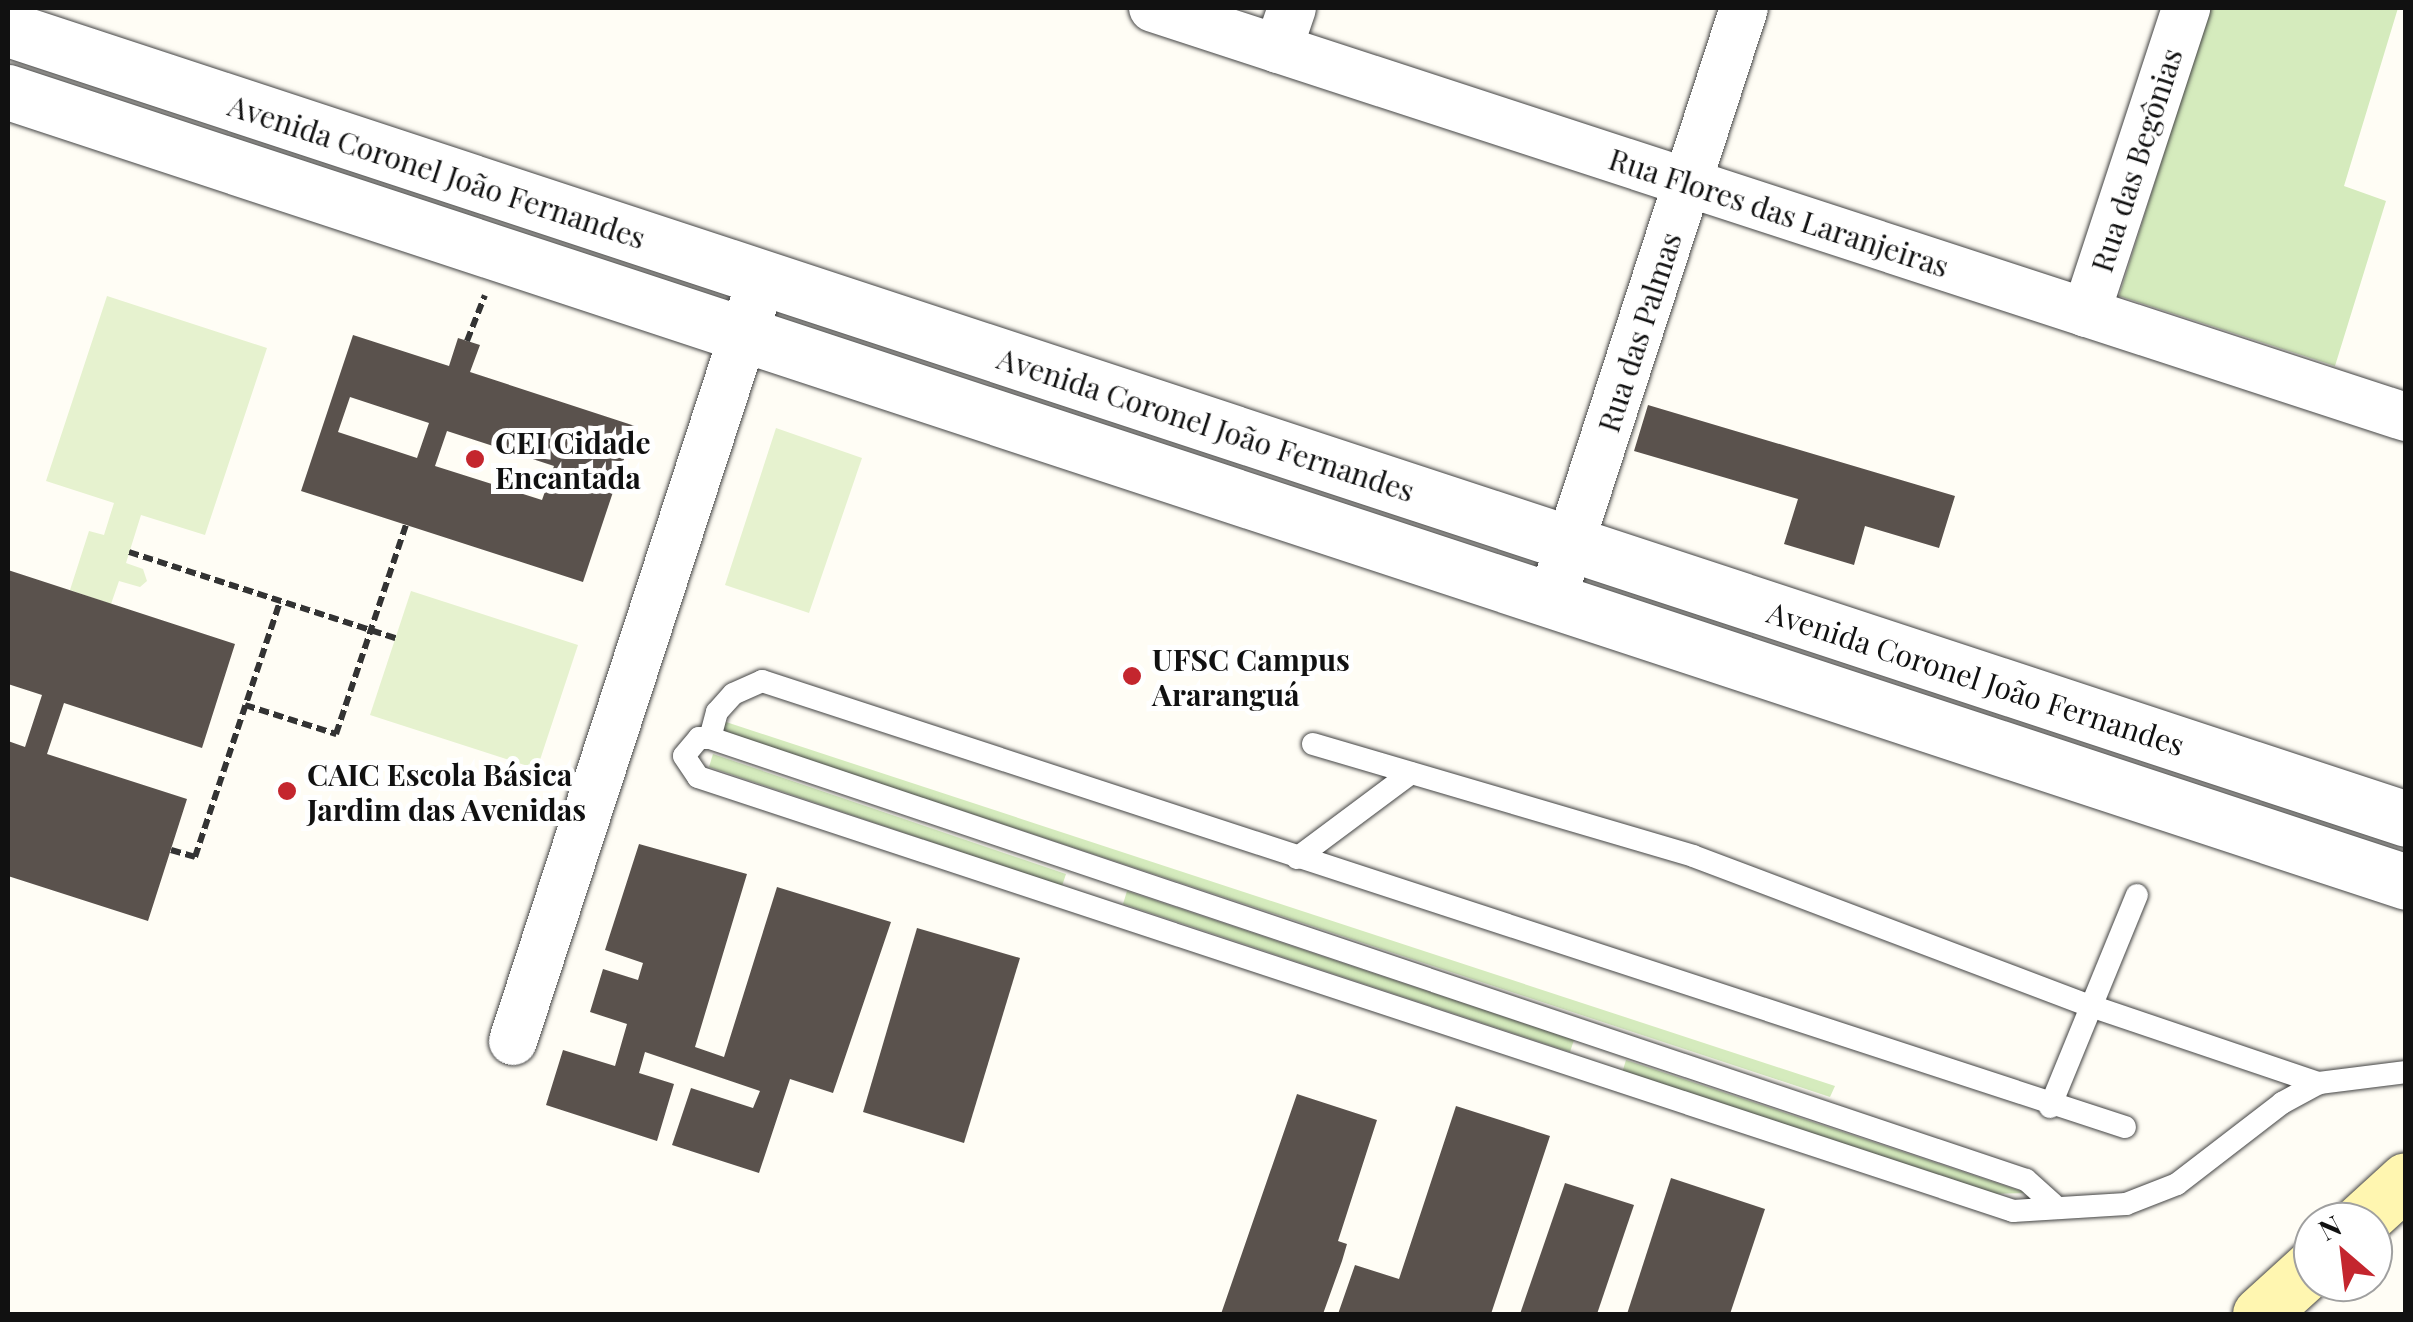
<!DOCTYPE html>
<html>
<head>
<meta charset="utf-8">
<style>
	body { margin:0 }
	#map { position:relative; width:2413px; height:1322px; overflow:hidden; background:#fffdf5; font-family:"Playfair Display",serif }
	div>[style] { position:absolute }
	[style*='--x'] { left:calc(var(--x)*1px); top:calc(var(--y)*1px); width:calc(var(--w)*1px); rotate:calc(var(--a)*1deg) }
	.green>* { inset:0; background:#d5ebbd }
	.pitch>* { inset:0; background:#e6f2cf }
	.building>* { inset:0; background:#5a524d }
	.path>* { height:6px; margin-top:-3px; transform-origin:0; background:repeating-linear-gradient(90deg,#333 0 10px,transparent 0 15px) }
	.roads { filter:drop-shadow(0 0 2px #444) drop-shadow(0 0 2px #444) }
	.service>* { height:22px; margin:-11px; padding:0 11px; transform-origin:11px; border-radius:11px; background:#fff }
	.minor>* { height:48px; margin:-24px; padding:0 24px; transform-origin:24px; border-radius:24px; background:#fff }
	.tertiary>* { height:55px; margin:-27.5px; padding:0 27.5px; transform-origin:27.5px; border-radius:27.5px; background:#fff }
	.secondary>* { height:55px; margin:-27.5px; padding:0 27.5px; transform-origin:27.5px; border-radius:27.5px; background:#fff6b0 }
	.dots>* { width:28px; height:28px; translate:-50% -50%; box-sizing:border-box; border:5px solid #fff; border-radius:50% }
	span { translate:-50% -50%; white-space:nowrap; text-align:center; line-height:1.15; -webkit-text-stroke:10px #fff; paint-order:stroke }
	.street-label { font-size:30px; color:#111 }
	.poi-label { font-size:30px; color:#111; font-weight:700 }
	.left { translate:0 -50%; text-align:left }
	.frame { position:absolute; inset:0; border:10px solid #111; pointer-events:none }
	.north { position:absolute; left:2293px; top:1202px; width:100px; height:100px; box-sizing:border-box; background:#fff; border:2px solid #a0a0a0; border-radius:50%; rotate:332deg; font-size:28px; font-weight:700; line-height:40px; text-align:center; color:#111 }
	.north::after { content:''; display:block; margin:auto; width:35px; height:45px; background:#c4262e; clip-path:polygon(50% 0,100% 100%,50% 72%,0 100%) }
</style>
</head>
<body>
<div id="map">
	<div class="green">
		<div style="clip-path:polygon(2210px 8px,2398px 8px,2344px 186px,2386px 201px,2335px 366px,2119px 296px)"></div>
		<div style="clip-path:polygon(720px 720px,1835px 1086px,1830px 1097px,717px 730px)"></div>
		<div style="clip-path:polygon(713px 754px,1066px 874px,1062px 886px,709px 767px)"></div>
		<div style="clip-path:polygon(1127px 891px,1574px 1040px,1570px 1052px,1123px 904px)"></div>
		<div style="clip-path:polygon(1626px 1060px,2027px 1193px,1989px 1194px,1622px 1073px)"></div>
	</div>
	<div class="pitch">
		<div style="clip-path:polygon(107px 296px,267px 348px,205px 535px,141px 515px,126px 563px,143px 569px,147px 581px,140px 587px,119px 581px,111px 604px,70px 590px,89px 531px,104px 535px,114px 503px,46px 481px)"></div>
		<div style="clip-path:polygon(776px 428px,862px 458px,809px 613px,725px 585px)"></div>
		<div style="clip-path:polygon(411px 591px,578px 645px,537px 769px,370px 715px)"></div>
	</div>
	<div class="building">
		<div style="clip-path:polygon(evenodd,353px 335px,449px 366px,458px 338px,480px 345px,470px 372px,635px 426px,583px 582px,301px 491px,353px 335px,350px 397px,429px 423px,417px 458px,338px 432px,350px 397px,353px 335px,447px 431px,554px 466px,542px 500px,435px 466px,447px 431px)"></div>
		<div style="clip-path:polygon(1648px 405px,1955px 496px,1939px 548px,1865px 526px,1854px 565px,1784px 544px,1798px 499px,1634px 451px)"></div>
		<div style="clip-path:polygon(8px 570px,235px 644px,202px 748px,64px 703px,47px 754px,187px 799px,148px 921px,8px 876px,8px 741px,25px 747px,42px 695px,8px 684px)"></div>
		<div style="clip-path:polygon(639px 844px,747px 874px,695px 1047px,724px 1057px,777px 887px,891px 922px,833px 1093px,790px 1079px,759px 1173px,672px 1145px,691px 1088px,753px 1108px,760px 1091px,645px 1052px,639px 1073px,674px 1084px,657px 1141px,546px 1105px,563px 1050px,615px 1066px,627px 1024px,590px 1012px,603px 969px,638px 980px,643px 963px,605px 950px)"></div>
		<div style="clip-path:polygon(917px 928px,1020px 958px,964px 1143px,863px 1112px)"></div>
		<div style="clip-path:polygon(1297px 1094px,1377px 1120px,1338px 1241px,1347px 1244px,1342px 1261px,1323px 1314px,1221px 1314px)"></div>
		<div style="clip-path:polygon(1456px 1106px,1550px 1136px,1491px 1314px,1338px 1314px,1355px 1265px,1399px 1279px)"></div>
		<div style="clip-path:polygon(1671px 1178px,1765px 1209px,1730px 1314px,1627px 1314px)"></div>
		<div style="clip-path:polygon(1565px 1183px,1634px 1205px,1597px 1314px,1520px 1314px)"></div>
	</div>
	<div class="path">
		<div style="--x:467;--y:341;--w:49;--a:-68.6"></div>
		<div style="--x:129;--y:552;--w:280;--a:17.9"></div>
		<div style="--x:245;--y:705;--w:96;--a:17.7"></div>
		<div style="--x:336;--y:734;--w:220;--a:-71.5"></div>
		<div style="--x:171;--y:850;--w:25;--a:16"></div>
		<div style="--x:195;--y:857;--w:270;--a:-71.6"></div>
	</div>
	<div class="roads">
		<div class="service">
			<div style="--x:710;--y:738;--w:27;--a:-75"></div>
			<div style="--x:717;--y:712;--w:24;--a:-48"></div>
			<div style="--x:733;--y:694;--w:32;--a:-24"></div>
			<div style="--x:762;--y:681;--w:1434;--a:18.12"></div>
			<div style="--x:1313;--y:744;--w:396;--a:16.4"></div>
			<div style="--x:1693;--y:856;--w:425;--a:20.7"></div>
			<div style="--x:2091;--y:1006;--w:241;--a:18.7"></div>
			<div style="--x:1297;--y:858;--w:142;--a:-36.7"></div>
			<div style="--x:2050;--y:1107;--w:229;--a:-67.7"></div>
			<div style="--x:2053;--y:1204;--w:36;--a:-138"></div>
			<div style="--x:2026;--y:1180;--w:1388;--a:-161.43"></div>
			<div style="--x:710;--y:738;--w:11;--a:180"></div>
			<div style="--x:699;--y:738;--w:23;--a:130"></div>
			<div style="--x:684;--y:756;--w:25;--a:56"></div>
			<div style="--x:698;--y:777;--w:1385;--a:18.26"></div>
			<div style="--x:2013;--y:1211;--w:113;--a:-3.5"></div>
			<div style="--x:2126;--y:1204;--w:55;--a:-21.4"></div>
			<div style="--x:2177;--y:1184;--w:133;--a:-37.6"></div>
			<div style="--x:2282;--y:1103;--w:42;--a:-28.4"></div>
			<div style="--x:2319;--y:1083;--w:88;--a:-7.2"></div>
		</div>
		<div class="minor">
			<div style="--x:1153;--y:8;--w:1318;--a:18.08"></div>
			<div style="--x:1278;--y:49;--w:43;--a:-71.1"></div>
			<div style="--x:2086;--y:313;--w:321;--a:-71.8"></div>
			<div style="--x:1552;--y:599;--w:621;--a:-72"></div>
			<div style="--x:513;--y:1041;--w:803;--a:-71.93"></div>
		</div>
		<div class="tertiary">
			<div style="--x:8;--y:29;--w:2525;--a:18.23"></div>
			<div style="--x:8;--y:92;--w:2525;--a:18.23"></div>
		</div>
		<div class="secondary">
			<div style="--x:2360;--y:1222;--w:62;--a:-42.4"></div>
			<div style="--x:2260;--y:1314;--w:72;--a:-42.2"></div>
		</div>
	</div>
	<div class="dots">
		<div style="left:475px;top:459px;background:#c4262e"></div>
		<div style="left:1132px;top:676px;background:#c4262e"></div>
		<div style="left:287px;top:791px;background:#c4262e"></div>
	</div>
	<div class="street-label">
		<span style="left:2136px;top:160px;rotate:-72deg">Rua das Begônias</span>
		<span style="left:437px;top:171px;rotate:18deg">Avenida Coronel João Fernandes</span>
		<span style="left:1779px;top:212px;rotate:18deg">Rua Flores das Laranjeiras</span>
		<span style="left:1639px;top:332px;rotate:-72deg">Rua das Palmas</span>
		<span style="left:1206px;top:424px;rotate:18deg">Avenida Coronel João Fernandes</span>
		<span style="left:1976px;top:678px;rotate:18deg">Avenida Coronel João Fernandes</span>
	</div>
	<div class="poi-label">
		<span class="left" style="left:495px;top:459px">CEI Cidade<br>Encantada</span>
		<span class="left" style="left:1152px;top:676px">UFSC Campus<br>Araranguá</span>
		<span class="left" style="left:307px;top:791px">CAIC Escola Básica<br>Jardim das Avenidas</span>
	</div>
	<div class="frame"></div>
	<div class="north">N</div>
</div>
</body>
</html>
